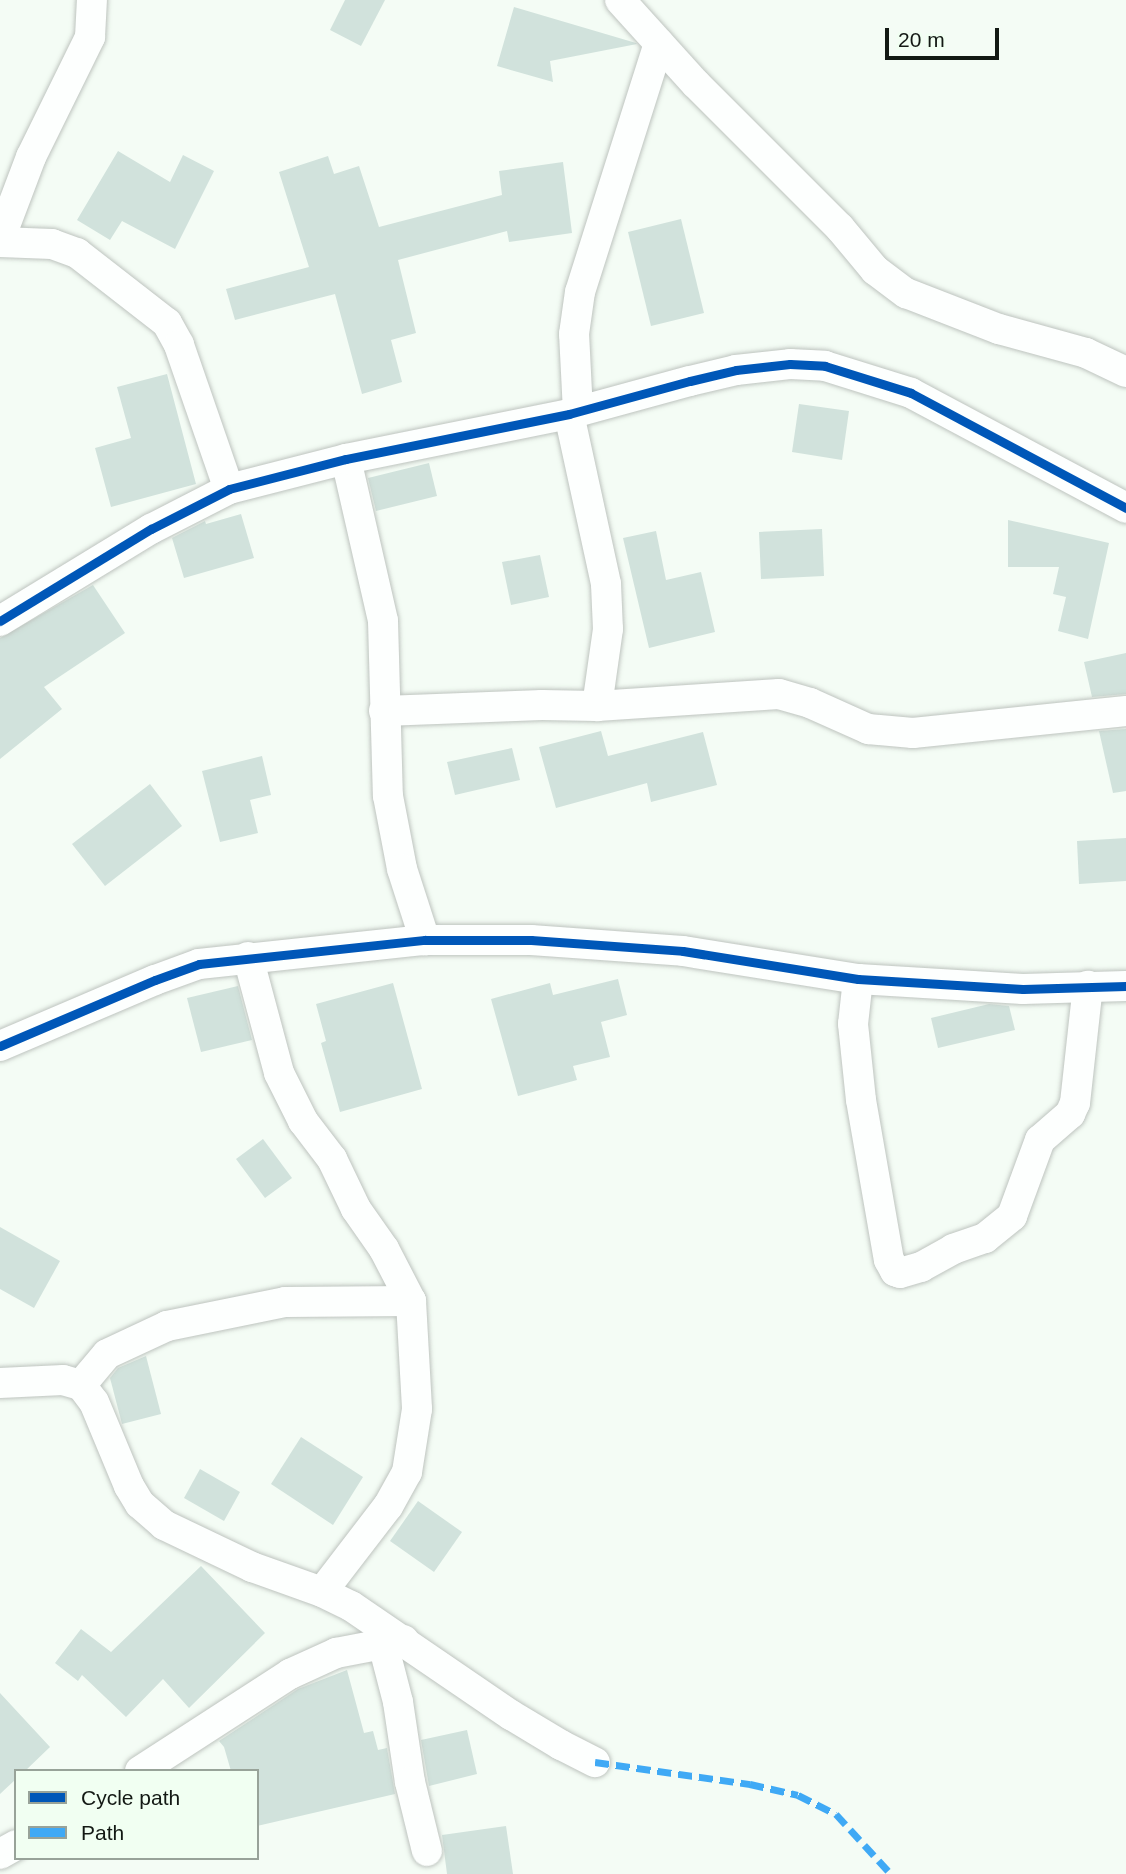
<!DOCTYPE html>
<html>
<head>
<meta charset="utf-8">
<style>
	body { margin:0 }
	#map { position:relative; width:1126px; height:1874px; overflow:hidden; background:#f4fcf5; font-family:Helvetica,sans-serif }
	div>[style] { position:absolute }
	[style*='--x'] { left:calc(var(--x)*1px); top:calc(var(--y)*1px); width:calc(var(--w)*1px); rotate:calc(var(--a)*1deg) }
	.building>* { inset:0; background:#d1e2dc }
	.roads { filter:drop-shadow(0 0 2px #bec4bf) drop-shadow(0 0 2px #bec4bf) }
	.minor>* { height:30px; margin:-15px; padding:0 15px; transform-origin:15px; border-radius:15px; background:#fdfffe }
	.quiet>* { height:7px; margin-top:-3.5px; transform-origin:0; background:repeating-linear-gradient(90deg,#3fa9f5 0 14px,transparent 0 21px) }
	.cycleway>* { height:9px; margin:-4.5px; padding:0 4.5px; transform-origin:4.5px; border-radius:4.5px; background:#0057b8 }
	span { translate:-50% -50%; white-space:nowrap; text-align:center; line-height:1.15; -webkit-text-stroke:6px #f1fff2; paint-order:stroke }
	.legend { position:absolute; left:14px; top:1769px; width:245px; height:91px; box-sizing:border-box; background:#f1fff2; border:2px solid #98a399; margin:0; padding:9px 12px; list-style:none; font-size:21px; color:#131914 }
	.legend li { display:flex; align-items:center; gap:14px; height:35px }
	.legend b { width:35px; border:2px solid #98a399 }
	.scale { position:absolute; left:885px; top:28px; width:114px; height:32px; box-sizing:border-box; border:4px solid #131914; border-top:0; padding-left:9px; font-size:21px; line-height:24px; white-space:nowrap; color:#131914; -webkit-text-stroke:5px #f1fff2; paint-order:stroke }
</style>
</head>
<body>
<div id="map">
	<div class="building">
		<div style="clip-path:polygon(345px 0,385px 0,361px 46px,330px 30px)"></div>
		<div style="clip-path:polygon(514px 7px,636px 43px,637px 44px,550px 61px,553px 82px,497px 66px)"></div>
		<div style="clip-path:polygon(118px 151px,170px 182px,183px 155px,214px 171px,175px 249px,122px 221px,110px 240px,77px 220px)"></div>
		<div style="clip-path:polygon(328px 156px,334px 174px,359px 166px,379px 227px,502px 195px,499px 171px,563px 162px,572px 233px,509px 242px,507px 231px,398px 260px,416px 333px,391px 340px,402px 382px,362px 394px,335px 294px,235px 320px,226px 289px,309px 267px,279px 172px)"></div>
		<div style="clip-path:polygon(681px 219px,704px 313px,651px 326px,628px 232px)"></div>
		<div style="clip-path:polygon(167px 374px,196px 484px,111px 507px,95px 448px,131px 438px,117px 387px)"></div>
		<div style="clip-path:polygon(799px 404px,849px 411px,842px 460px,792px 452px)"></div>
		<div style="clip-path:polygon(429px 463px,437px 496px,376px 511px,368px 478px)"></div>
		<div style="clip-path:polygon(241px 514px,254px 558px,184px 578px,172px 538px,205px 521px,206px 524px)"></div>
		<div style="clip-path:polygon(1008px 520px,1109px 543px,1088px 639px,1058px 631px,1066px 597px,1053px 594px,1059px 567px,1008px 567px)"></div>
		<div style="clip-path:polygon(822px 529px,824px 576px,761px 579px,759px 532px)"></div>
		<div style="clip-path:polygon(656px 531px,666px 580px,701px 572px,715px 632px,649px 648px,623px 538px)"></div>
		<div style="clip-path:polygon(540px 555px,549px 597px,511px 605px,502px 562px)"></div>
		<div style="clip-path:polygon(93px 585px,125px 633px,44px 687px,62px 709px,0 759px,0 638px)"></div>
		<div style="clip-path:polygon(1126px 653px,1126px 694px,1092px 697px,1084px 662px)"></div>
		<div style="clip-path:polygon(1126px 729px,1126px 791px,1113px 793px,1099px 731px)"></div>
		<div style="clip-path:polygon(601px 731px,608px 756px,703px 732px,717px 785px,651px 802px,647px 783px,556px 808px,539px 747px)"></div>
		<div style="clip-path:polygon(512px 748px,520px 780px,455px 795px,447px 762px)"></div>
		<div style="clip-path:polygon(262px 756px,271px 795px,250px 800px,258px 833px,220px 842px,202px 771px)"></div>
		<div style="clip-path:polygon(150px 784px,182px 826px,105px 886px,72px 844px)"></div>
		<div style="clip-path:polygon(1126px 838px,1126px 881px,1079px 884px,1077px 841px)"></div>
		<div style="clip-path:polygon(618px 979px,627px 1015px,601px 1022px,610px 1057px,573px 1066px,577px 1080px,518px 1096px,491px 999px,550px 983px,553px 995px)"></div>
		<div style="clip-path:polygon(393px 983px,422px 1089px,340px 1112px,321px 1043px,326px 1041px,316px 1004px)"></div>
		<div style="clip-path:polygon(238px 986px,252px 1040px,201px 1052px,187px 998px)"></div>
		<div style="clip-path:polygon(989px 1004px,1009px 1006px,1015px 1030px,938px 1048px,931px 1018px)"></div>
		<div style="clip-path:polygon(263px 1139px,292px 1178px,265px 1198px,236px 1159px)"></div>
		<div style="clip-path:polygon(0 1227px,60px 1261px,34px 1308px,0 1289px)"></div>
		<div style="clip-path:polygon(146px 1356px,161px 1414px,122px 1424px,110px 1378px,118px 1368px)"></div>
		<div style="clip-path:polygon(301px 1437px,363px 1477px,333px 1525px,271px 1484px)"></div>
		<div style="clip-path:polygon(200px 1469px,240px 1492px,224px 1521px,184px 1498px)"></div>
		<div style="clip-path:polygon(418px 1501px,462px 1532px,434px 1572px,390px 1541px)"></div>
		<div style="clip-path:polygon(201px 1566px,265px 1633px,189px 1708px,163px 1679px,126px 1717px,82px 1675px,78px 1681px,55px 1663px,81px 1629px,111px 1652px)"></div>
		<div style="clip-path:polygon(347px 1670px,364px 1733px,373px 1731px,378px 1750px,387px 1748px,395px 1794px,257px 1826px,257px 1771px,231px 1771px,224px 1747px,219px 1741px,298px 1689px)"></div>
		<div style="clip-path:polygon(0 1693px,50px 1747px,25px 1771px,16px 1771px,16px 1779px,0 1794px)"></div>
		<div style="clip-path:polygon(467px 1730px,477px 1774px,429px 1786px,421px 1740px)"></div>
		<div style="clip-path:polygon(506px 1826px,513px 1874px,447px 1874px,442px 1835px)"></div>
	</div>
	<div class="roads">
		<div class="minor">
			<div style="--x:620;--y:0;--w:113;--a:47.9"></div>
			<div style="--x:696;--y:84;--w:204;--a:45"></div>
			<div style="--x:840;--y:228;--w:55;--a:50.2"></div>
			<div style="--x:875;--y:270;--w:39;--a:37"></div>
			<div style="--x:906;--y:293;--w:100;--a:21.2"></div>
			<div style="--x:999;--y:329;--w:90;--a:15.4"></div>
			<div style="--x:1086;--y:353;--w:44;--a:25.4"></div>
			<div style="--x:0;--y:239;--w:88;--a:-69.3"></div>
			<div style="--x:31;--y:157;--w:134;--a:-63.8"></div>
			<div style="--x:90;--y:37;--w:37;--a:-87"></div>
			<div style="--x:0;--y:242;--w:52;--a:2.2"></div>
			<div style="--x:52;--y:244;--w:27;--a:20"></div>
			<div style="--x:77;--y:253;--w:114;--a:37.9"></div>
			<div style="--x:167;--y:323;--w:25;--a:61"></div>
			<div style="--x:179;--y:345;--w:152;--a:70.9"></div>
			<div style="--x:578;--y:412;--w:78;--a:-92.9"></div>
			<div style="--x:574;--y:334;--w:42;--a:-81.9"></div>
			<div style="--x:580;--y:292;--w:261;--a:-72.4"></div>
			<div style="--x:569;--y:414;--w:174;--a:77.7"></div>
			<div style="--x:606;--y:584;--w:45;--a:87.5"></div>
			<div style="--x:608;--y:629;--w:78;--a:98.1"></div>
			<div style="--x:346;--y:459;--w:166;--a:77.1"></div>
			<div style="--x:383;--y:621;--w:175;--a:88.4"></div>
			<div style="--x:388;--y:796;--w:74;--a:79.1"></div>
			<div style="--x:402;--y:869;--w:75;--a:72.1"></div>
			<div style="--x:0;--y:621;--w:177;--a:-31.4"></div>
			<div style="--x:151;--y:529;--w:88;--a:-27.1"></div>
			<div style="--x:229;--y:489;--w:121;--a:-14.4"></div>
			<div style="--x:346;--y:459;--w:227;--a:-11.4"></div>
			<div style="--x:569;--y:414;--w:125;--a:-15.3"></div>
			<div style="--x:690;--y:381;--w:47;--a:-13.4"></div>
			<div style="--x:736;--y:370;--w:54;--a:-6.3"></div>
			<div style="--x:790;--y:364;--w:35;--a:3"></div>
			<div style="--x:825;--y:366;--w:90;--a:17.4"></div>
			<div style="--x:911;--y:393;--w:244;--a:28.1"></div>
			<div style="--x:384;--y:711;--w:158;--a:-2.2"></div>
			<div style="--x:542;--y:705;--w:55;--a:1"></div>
			<div style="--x:597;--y:706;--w:182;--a:-3.8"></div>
			<div style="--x:779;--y:694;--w:32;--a:16"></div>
			<div style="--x:810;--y:703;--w:64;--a:24.1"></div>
			<div style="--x:868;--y:729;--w:45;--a:5.1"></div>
			<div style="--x:913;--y:733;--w:214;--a:-5.9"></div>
			<div style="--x:248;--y:957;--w:120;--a:75"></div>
			<div style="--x:279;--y:1073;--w:54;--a:63.4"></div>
			<div style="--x:303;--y:1121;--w:48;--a:52.7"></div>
			<div style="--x:332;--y:1159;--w:55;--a:64.4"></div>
			<div style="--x:356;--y:1209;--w:49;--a:55"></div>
			<div style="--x:384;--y:1249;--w:59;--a:62.6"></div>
			<div style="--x:411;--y:1301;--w:108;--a:86.8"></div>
			<div style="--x:417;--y:1409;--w:64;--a:99"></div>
			<div style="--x:407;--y:1472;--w:39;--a:119"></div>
			<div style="--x:388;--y:1506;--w:108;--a:127.5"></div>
			<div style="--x:858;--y:979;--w:45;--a:96.3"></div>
			<div style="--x:853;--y:1024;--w:76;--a:84"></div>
			<div style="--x:861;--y:1100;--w:162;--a:80.1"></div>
			<div style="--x:889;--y:1260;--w:13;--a:61"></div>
			<div style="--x:895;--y:1271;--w:5;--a:22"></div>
			<div style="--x:900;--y:1273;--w:22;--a:-16"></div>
			<div style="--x:921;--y:1267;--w:37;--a:-29"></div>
			<div style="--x:953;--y:1249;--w:34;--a:-19"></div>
			<div style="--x:985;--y:1238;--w:35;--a:-39"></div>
			<div style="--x:1012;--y:1216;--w:81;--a:-69.8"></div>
			<div style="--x:1040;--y:1140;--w:40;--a:-41"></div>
			<div style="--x:1070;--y:1114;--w:12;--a:-66"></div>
			<div style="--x:1075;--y:1103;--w:118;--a:-83.7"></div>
			<div style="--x:0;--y:1046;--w:168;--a:-23.1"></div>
			<div style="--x:155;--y:980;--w:47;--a:-20"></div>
			<div style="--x:199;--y:964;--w:227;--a:-6.1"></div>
			<div style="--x:425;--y:940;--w:106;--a:0"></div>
			<div style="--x:531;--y:940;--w:152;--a:4.1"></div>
			<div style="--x:683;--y:951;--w:177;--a:9.1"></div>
			<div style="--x:858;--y:979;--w:165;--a:3.5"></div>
			<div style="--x:1023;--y:989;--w:103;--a:-1.7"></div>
			<div style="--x:0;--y:1383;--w:63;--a:-2.7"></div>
			<div style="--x:63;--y:1380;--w:19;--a:16"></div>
			<div style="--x:81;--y:1385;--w:21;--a:53"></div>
			<div style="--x:94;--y:1402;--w:91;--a:67.4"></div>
			<div style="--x:129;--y:1486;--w:21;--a:59"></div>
			<div style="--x:140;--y:1504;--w:32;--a:41"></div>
			<div style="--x:164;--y:1525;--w:98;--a:25.5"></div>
			<div style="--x:252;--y:1567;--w:74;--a:19.7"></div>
			<div style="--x:322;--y:1592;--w:32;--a:26"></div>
			<div style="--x:351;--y:1606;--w:194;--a:34.3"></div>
			<div style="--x:511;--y:1715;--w:58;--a:31"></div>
			<div style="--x:561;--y:1745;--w:38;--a:27"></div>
			<div style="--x:81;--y:1385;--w:40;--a:-50"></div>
			<div style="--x:107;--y:1354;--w:66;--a:-25"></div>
			<div style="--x:167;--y:1326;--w:120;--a:-11.5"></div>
			<div style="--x:285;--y:1302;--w:126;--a:-0.5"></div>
			<div style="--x:383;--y:1644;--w:60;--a:75.5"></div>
			<div style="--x:398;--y:1702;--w:81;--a:81.5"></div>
			<div style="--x:410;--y:1782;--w:71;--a:76.2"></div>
			<div style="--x:140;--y:1771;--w:179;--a:-32.9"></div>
			<div style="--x:290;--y:1674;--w:51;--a:-24.5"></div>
			<div style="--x:336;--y:1653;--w:69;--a:-10.8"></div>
			<div style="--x:0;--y:1854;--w:18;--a:-29"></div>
		</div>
	</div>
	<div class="quiet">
		<div style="--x:595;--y:1762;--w:157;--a:8.1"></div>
		<div style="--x:750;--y:1784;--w:49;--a:12.9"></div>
		<div style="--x:798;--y:1795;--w:42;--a:26.6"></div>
		<div style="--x:836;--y:1814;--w:81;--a:47.5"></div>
	</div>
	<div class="cycleway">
		<div style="--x:0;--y:621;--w:177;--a:-31.4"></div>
		<div style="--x:151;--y:529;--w:88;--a:-27.1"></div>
		<div style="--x:229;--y:489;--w:121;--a:-14.4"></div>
		<div style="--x:346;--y:459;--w:227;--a:-11.4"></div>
		<div style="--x:569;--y:414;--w:125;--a:-15.3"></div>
		<div style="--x:690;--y:381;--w:47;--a:-13.4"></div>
		<div style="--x:736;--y:370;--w:54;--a:-6.3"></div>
		<div style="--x:790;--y:364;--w:35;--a:3"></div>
		<div style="--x:825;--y:366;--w:90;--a:17.4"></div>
		<div style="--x:911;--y:393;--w:244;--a:28.1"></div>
		<div style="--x:0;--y:1046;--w:168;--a:-23.1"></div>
		<div style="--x:155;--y:980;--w:47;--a:-20"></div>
		<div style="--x:199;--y:964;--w:227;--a:-6.1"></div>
		<div style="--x:425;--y:940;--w:106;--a:0"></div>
		<div style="--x:531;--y:940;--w:152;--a:4.1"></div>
		<div style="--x:683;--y:951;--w:177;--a:9.1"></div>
		<div style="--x:858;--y:979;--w:165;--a:3.5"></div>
		<div style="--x:1023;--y:989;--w:103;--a:-1.7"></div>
	</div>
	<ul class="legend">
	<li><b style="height:9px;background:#0057b8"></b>Cycle path</li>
	<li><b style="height:9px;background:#3fa9f5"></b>Path</li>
	</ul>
	<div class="scale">20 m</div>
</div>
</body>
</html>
